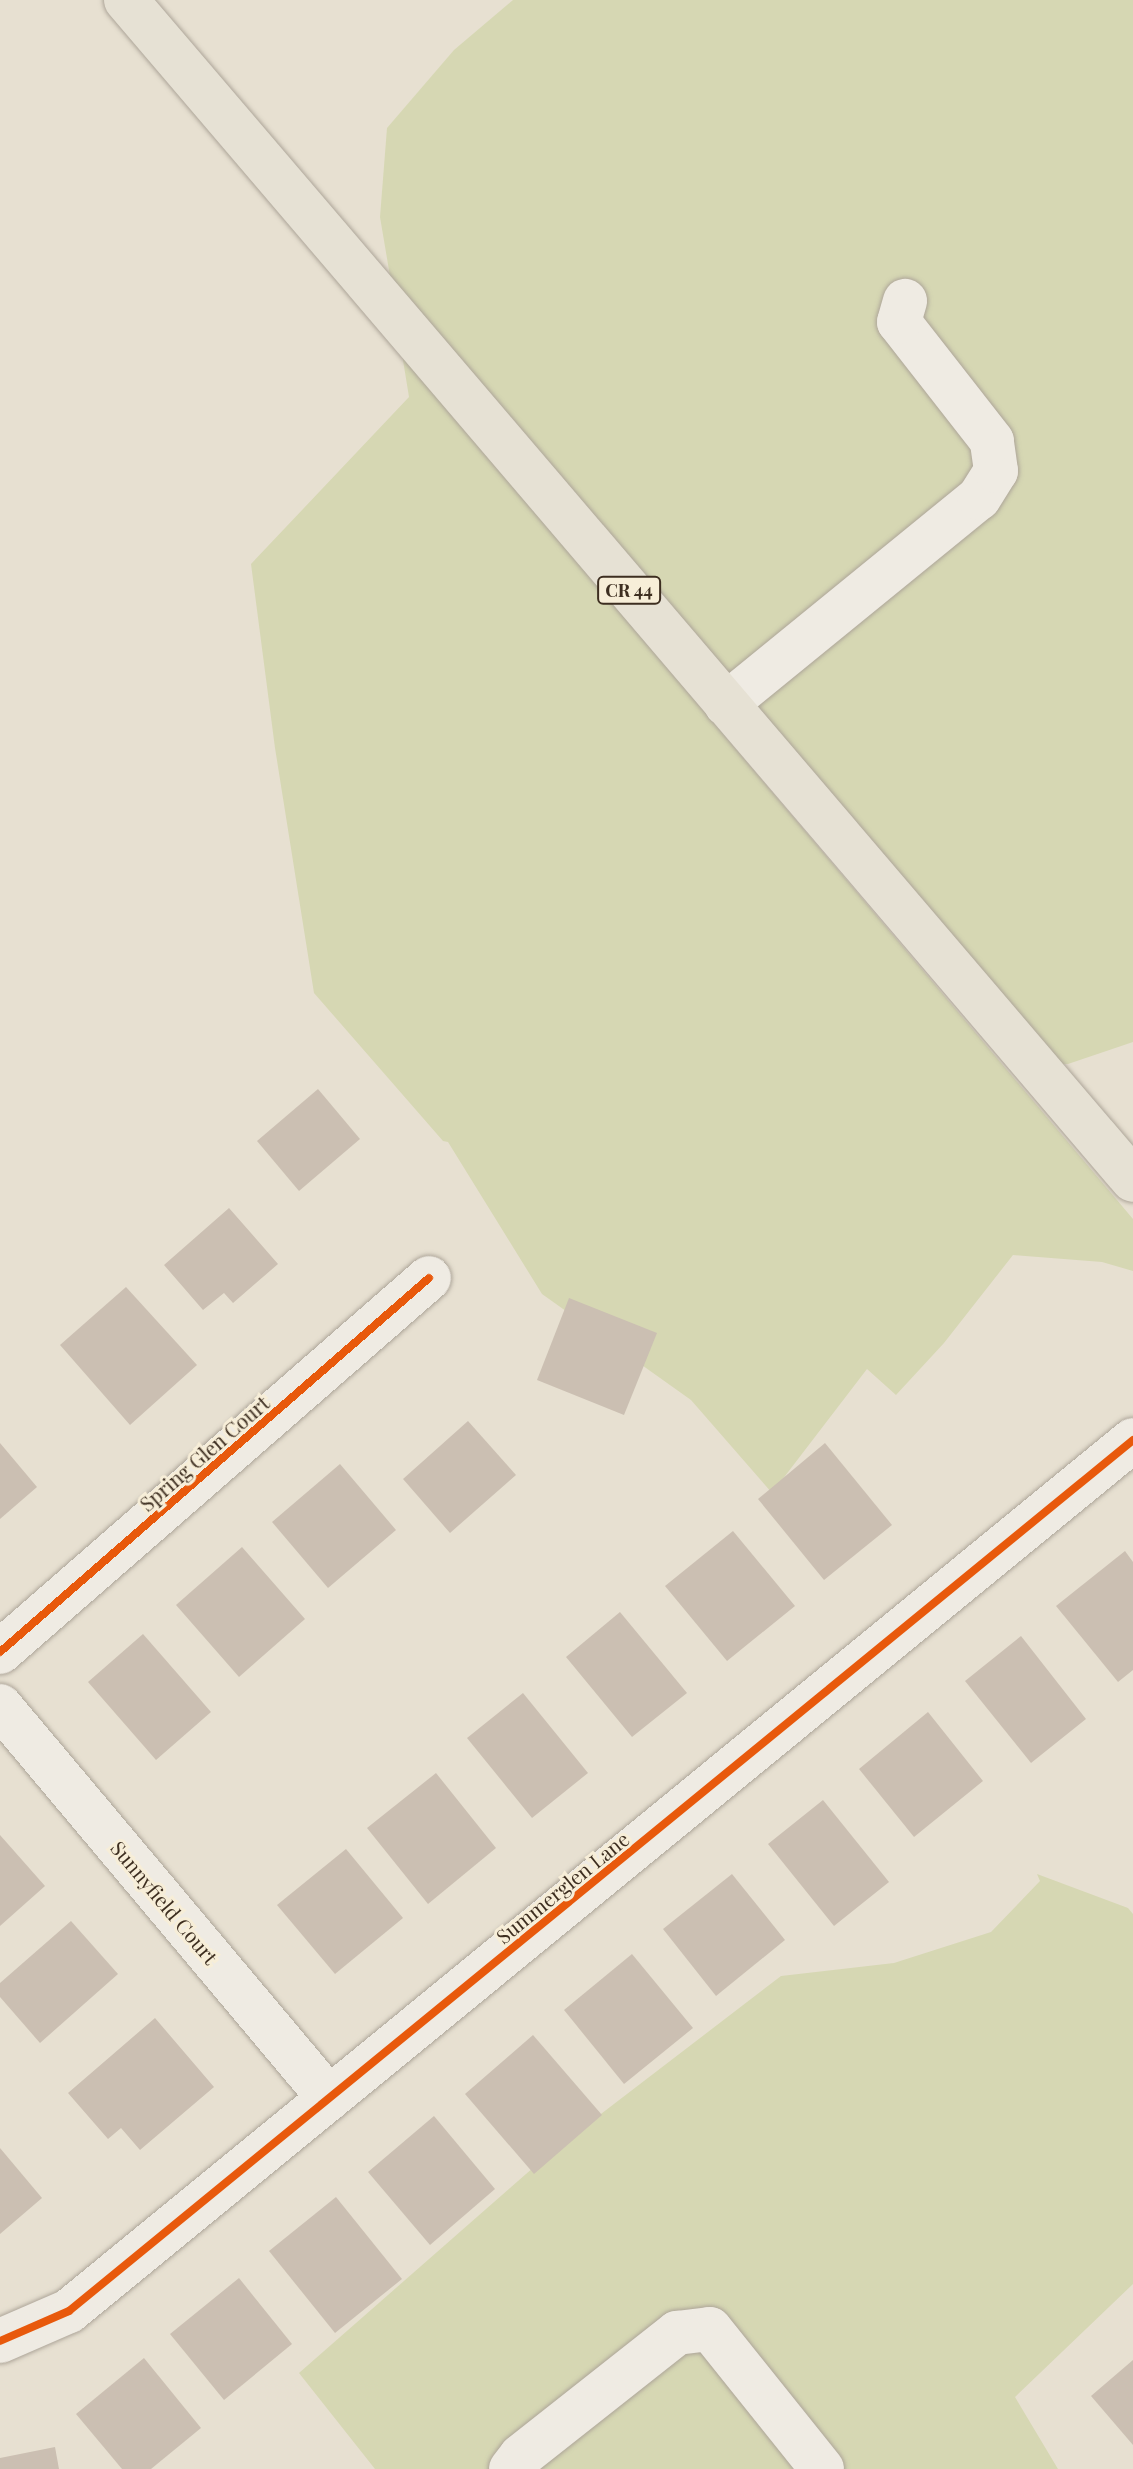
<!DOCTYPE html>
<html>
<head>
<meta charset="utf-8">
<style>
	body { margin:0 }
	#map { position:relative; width:1133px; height:2469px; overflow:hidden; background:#e7e0d1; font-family:"Playfair Display",serif }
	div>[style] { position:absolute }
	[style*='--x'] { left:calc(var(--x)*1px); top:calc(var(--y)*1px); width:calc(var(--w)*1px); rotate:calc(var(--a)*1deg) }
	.green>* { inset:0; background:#d6d7b3 }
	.building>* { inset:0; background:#cbbfb2 }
	.roads { filter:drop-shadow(0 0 2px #ada599) drop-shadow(0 0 2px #ada599) }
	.minor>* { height:44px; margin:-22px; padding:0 22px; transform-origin:22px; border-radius:22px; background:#efebe3 }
	.major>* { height:44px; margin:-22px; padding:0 22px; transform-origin:22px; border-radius:22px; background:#e6e1d4 }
	.cycleway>* { height:8px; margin:-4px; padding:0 4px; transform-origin:4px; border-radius:4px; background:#e8590c }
	span { translate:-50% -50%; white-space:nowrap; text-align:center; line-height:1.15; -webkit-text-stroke:6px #f7eed8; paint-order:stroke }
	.shield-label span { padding:2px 6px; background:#f7eed8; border:2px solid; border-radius:6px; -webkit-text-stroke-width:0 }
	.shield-label { font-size:18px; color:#3d2e20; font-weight:700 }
	.street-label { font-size:20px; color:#3d2e20 }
</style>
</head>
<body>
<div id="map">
	<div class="green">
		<div style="clip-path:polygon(513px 0,1133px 0,1133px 1042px,1068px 1064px,1059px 1064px,391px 282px,380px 217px,387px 128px,454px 50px)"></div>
		<div style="clip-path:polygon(402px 354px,1133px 1219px,1133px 1271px,1102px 1262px,1013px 1255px,944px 1343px,896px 1395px,867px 1369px,772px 1493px,691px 1400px,542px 1294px,448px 1142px,443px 1141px,314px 993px,275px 748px,251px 564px,409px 397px)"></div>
		<div style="clip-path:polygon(1037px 1874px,1128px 1908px,1133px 1914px,1133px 2284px,1015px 2397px,1058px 2469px,375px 2469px,299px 2373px,550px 2153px,781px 1976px,894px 1963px,991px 1932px,1040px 1881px)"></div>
	</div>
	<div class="building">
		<div style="clip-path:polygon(318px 1089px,360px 1139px,299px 1191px,257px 1141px)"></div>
		<div style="clip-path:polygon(229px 1208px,278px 1264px,233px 1303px,224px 1293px,203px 1310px,164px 1265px)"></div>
		<div style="clip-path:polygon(126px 1287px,197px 1365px,130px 1425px,60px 1345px)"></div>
		<div style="clip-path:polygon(569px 1298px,657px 1333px,624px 1415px,537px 1380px)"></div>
		<div style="clip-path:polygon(468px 1421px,516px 1475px,450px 1533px,403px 1479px)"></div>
		<div style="clip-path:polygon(0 1443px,37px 1487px,0 1519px)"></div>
		<div style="clip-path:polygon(825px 1443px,892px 1525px,824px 1580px,758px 1499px)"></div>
		<div style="clip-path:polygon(340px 1464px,396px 1530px,328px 1588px,272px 1522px)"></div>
		<div style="clip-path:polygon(733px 1531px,795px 1606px,727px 1661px,665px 1586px)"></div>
		<div style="clip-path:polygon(242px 1547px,305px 1619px,239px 1677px,176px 1605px)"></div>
		<div style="clip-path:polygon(1125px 1551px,1133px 1562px,1133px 1670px,1118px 1682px,1056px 1606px)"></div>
		<div style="clip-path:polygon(620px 1612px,687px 1693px,632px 1737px,566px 1657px)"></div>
		<div style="clip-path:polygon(143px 1634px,211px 1712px,156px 1760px,88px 1682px)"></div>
		<div style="clip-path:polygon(1021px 1636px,1086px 1719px,1031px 1763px,965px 1681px)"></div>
		<div style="clip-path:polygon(523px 1693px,588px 1773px,532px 1818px,467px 1738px)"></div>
		<div style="clip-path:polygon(928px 1712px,983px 1781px,914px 1837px,859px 1769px)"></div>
		<div style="clip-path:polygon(436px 1773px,496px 1848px,428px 1904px,367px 1828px)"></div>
		<div style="clip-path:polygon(823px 1800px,889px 1882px,834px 1926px,768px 1844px)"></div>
		<div style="clip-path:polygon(0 1835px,45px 1886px,0 1926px)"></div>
		<div style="clip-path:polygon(346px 1849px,403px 1918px,335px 1974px,277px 1905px)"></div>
		<div style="clip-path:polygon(732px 1874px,785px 1940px,716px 1996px,663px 1929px)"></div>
		<div style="clip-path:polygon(71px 1921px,118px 1974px,40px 2043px,0 1997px,0 1983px)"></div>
		<div style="clip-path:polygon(632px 1954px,693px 2028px,624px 2084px,564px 2010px)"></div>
		<div style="clip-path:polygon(155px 2018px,214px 2087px,140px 2150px,121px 2128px,108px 2139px,68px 2093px)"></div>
		<div style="clip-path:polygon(533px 2035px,602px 2115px,534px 2174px,465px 2094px)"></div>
		<div style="clip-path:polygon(434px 2116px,495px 2189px,430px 2245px,368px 2172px)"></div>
		<div style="clip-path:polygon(0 2148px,42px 2198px,0 2234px)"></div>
		<div style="clip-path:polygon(336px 2197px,402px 2279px,335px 2333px,269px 2251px)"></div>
		<div style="clip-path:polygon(239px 2278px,292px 2344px,224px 2400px,170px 2334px)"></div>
		<div style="clip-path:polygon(144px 2358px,201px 2428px,151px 2469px,122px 2469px,76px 2414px)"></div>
		<div style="clip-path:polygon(1133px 2360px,1133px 2445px,1091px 2396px)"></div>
		<div style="clip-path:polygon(55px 2447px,59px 2469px,0 2469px,0 2458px)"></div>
	</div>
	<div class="roads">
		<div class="minor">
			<div style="--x:726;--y:704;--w:326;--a:-39.2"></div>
			<div style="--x:979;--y:498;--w:32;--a:-58"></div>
			<div style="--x:996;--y:471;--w:30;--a:-98"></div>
			<div style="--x:992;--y:441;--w:151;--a:-128"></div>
			<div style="--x:899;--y:322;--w:22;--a:-74"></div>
			<div style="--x:0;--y:1652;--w:569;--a:-41.08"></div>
			<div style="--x:0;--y:1706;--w:512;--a:49.99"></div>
			<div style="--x:0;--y:2341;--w:75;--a:-23.5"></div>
			<div style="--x:69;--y:2311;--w:1375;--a:-39.3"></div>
			<div style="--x:511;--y:2469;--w:16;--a:-52"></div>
			<div style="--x:521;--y:2456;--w:199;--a:-38.3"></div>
			<div style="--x:677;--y:2333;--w:33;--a:-7"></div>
			<div style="--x:710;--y:2329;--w:179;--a:51.3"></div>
		</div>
		<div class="major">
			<div style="--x:126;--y:0;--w:1551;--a:49.52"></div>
		</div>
	</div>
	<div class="cycleway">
		<div style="--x:0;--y:1652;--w:569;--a:-41.08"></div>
		<div style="--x:0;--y:2341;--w:75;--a:-23.5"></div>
		<div style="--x:69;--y:2311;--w:1375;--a:-39.3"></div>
	</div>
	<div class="shield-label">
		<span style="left:629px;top:590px">CR 44</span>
	</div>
	<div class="street-label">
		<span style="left:204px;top:1453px;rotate:-41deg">Spring Glen Court</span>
		<span style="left:562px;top:1887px;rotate:-39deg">Summerglen Lane</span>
		<span style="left:165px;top:1902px;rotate:50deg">Sunnyfield Court</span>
	</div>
</div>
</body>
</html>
